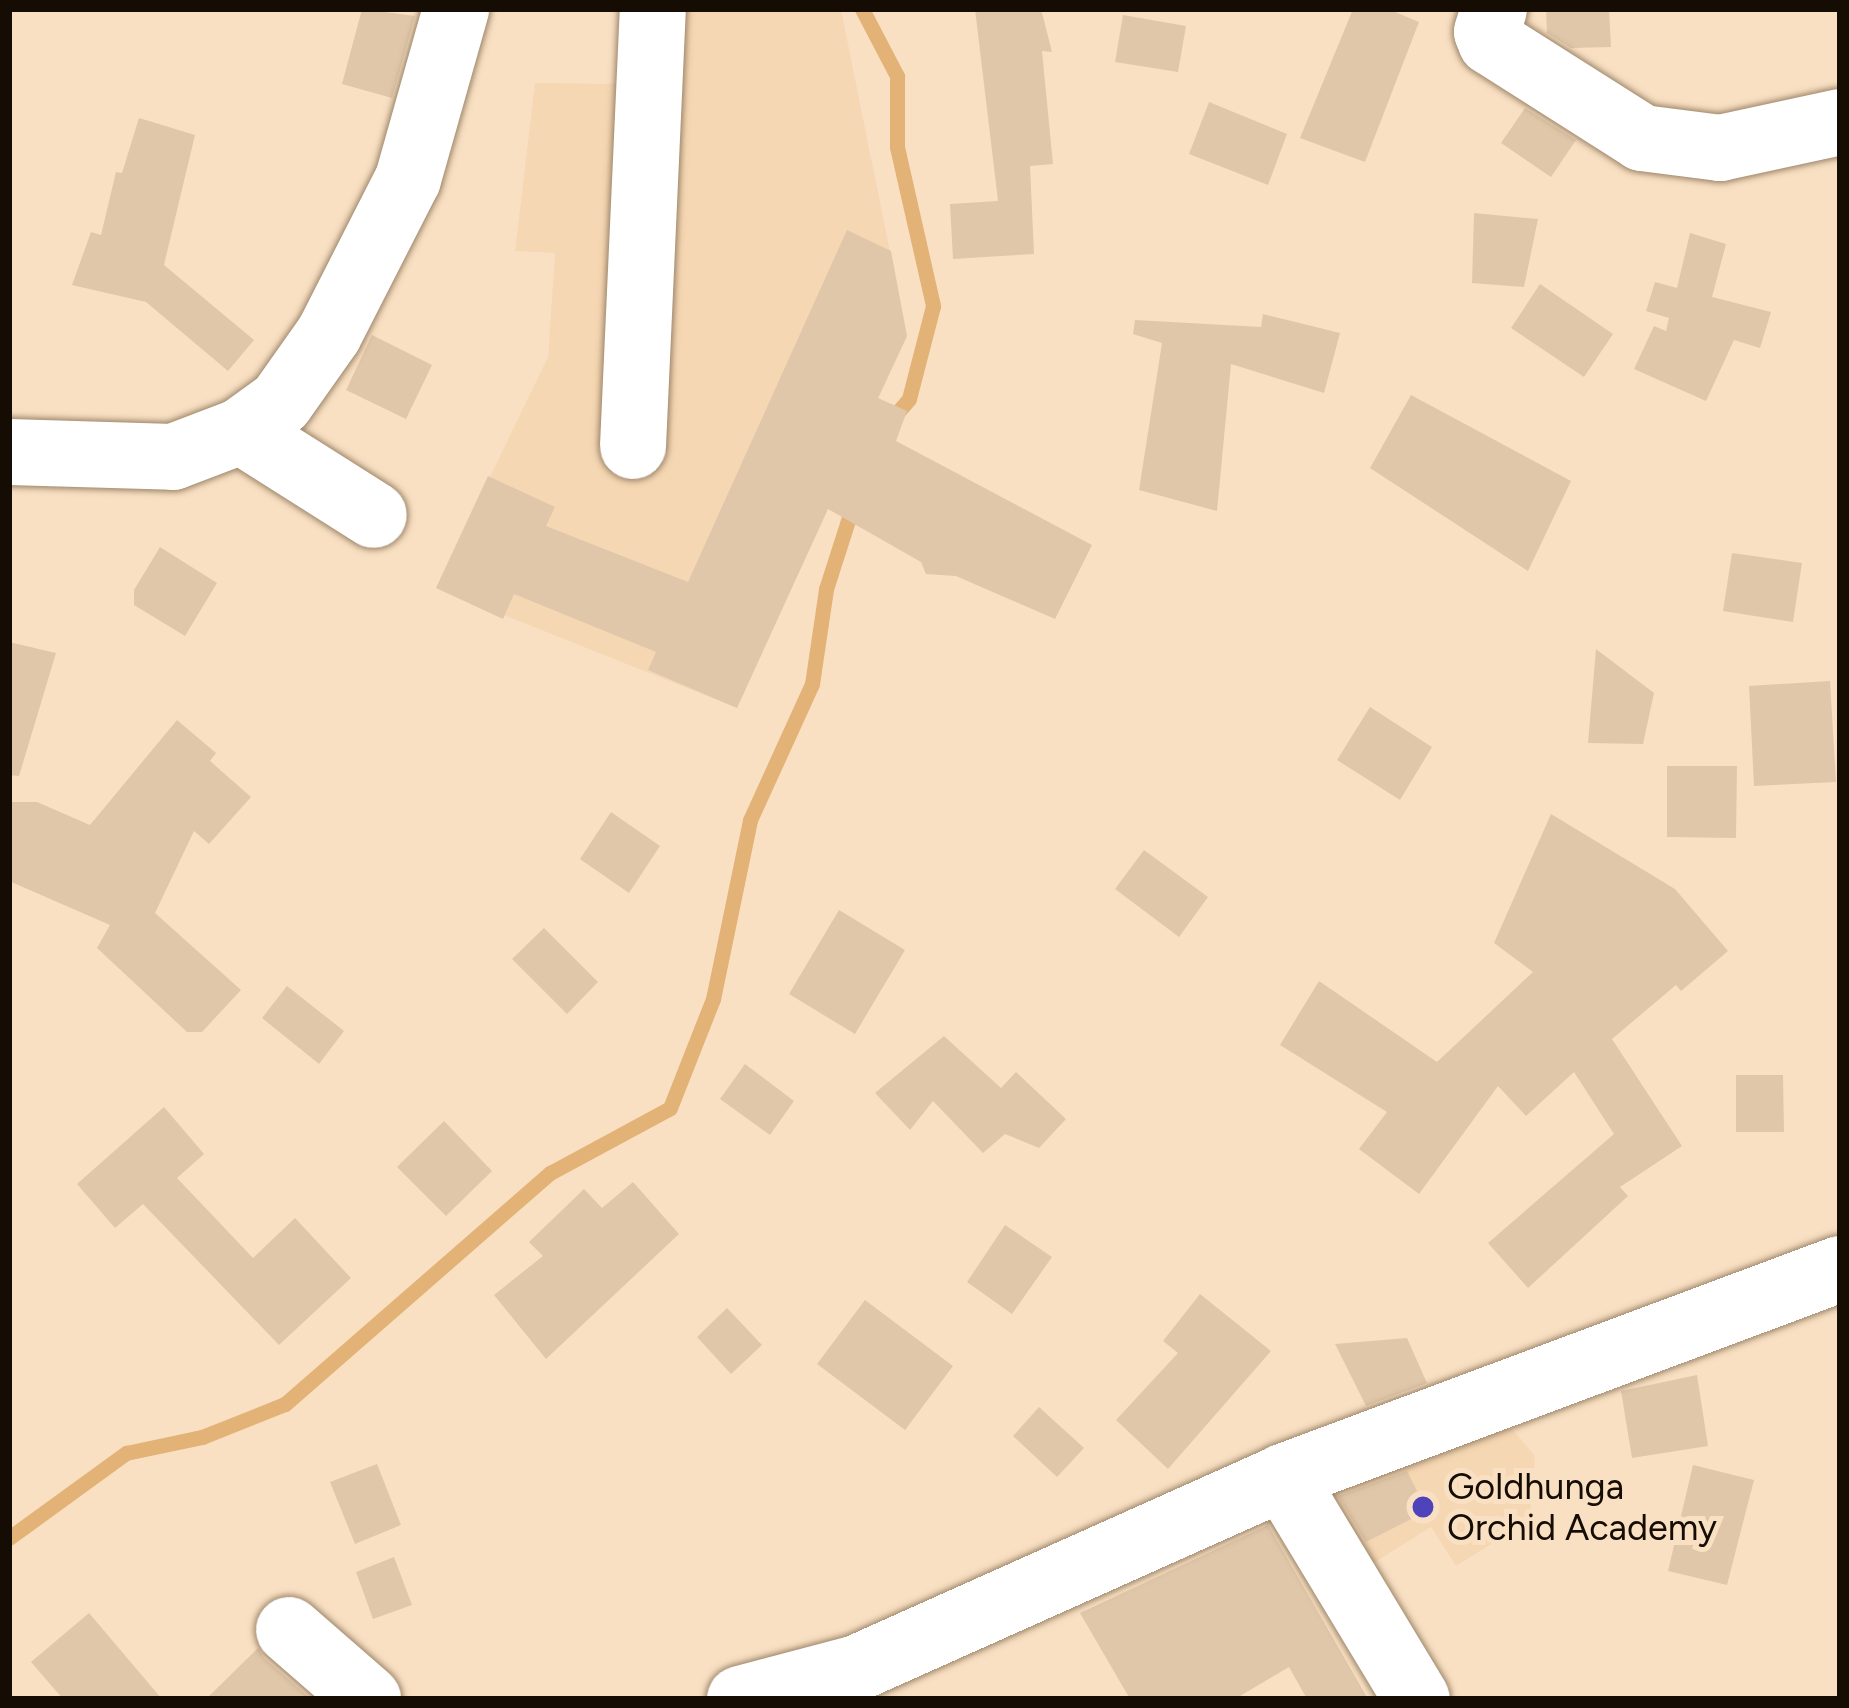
<!DOCTYPE html>
<html>
<head>
<meta charset="utf-8">
<style>
	body { margin:0 }
	#map { position:relative; width:1849px; height:1708px; overflow:hidden; background:#fae0c3; font-family:Figtree,sans-serif }
	div>[style] { position:absolute }
	[style*='--x'] { left:calc(var(--x)*1px); top:calc(var(--y)*1px); width:calc(var(--w)*1px); rotate:calc(var(--a)*1deg) }
	.built>* { inset:0; background:#f6d7b3 }
	.stream>* { height:15px; margin:-7.5px; padding:0 7.5px; transform-origin:7.5px; border-radius:7.5px; background:#e3b276 }
	.building>* { inset:0; background:#e0c7a9 }
	.roads { filter:drop-shadow(0 0 3px #9d866a) drop-shadow(0 0 3px #9d866a) }
	.minor>* { height:66px; margin:-33px; padding:0 33px; transform-origin:33px; border-radius:33px; background:#fff }
	.dots>* { width:33px; height:33px; translate:-50% -50%; box-sizing:border-box; border:6px solid #fae0c3; border-radius:50% }
	span { translate:-50% -50%; white-space:nowrap; text-align:center; line-height:1.15; -webkit-text-stroke:10px #fae0c3; paint-order:stroke }
	.poi-label { font-size:36px; color:#150c04 }
	.left { translate:0 -50%; text-align:left }
	.frame { position:absolute; inset:0; border:12px solid #150c04; pointer-events:none }
</style>
</head>
<body>
<div id="map">
	<div class="built">
		<div style="clip-path:polygon(629px 9px,841px 9px,907px 336px,737px 708px,436px 588px,548px 357px,555px 253px,515px 251px,535px 83px,621px 84px)"></div>
		<div style="clip-path:polygon(1512px 1429px,1535px 1456px,1530px 1520px,1456px 1566px,1431px 1527px,1350px 1578px,1309px 1494px,1402px 1449px)"></div>
	</div>
	<div class="stream">
		<div style="--x:862;--y:9;--w:76;--a:62.4"></div>
		<div style="--x:897;--y:76;--w:71;--a:90"></div>
		<div style="--x:897;--y:147;--w:163;--a:77.2"></div>
		<div style="--x:933;--y:306;--w:96;--a:104.5"></div>
		<div style="--x:909;--y:399;--w:29;--a:131"></div>
		<div style="--x:9;--y:1538;--w:145;--a:-36"></div>
		<div style="--x:126;--y:1453;--w:78;--a:-11.9"></div>
		<div style="--x:202;--y:1437;--w:89;--a:-21.7"></div>
		<div style="--x:285;--y:1404;--w:352;--a:-41.1"></div>
		<div style="--x:550;--y:1173;--w:136;--a:-28.4"></div>
		<div style="--x:670;--y:1108;--w:117;--a:-68.5"></div>
		<div style="--x:713;--y:999;--w:183;--a:-78.3"></div>
		<div style="--x:750;--y:820;--w:149;--a:-65.5"></div>
		<div style="--x:812;--y:684;--w:96;--a:-81.6"></div>
		<div style="--x:826;--y:589;--w:91;--a:-72.2"></div>
	</div>
	<div class="building">
		<div style="clip-path:polygon(362px 9px,415px 16px,392px 98px,342px 84px)"></div>
		<div style="clip-path:polygon(975px 9px,1041px 9px,1052px 52px,1042px 51px,1053px 164px,1030px 166px,1034px 254px,953px 259px,950px 204px,998px 201px)"></div>
		<div style="clip-path:polygon(1353px 9px,1388px 9px,1419px 22px,1365px 162px,1300px 138px)"></div>
		<div style="clip-path:polygon(1546px 9px,1609px 9px,1611px 47px,1571px 48px,1547px 33px)"></div>
		<div style="clip-path:polygon(1123px 15px,1186px 26px,1178px 72px,1115px 62px)"></div>
		<div style="clip-path:polygon(1209px 102px,1287px 134px,1268px 185px,1189px 154px)"></div>
		<div style="clip-path:polygon(1525px 108px,1576px 140px,1551px 177px,1501px 143px)"></div>
		<div style="clip-path:polygon(139px 118px,195px 135px,164px 265px,254px 340px,228px 371px,146px 302px,72px 285px,91px 232px,101px 235px,116px 172px,122px 173px)"></div>
		<div style="clip-path:polygon(1474px 213px,1538px 219px,1524px 287px,1472px 283px)"></div>
		<div style="clip-path:polygon(847px 230px,891px 251px,907px 336px,878px 398px,907px 411px,896px 441px,1092px 545px,1055px 619px,956px 576px,926px 574px,921px 562px,828px 509px,737px 708px,648px 670px,656px 652px,514px 594px,503px 619px,436px 588px,488px 476px,555px 507px,546px 526px,688px 582px)"></div>
		<div style="clip-path:polygon(1690px 233px,1726px 244px,1712px 297px,1771px 312px,1760px 348px,1734px 340px,1706px 401px,1634px 369px,1654px 326px,1666px 331px,1669px 318px,1646px 311px,1655px 282px,1677px 288px)"></div>
		<div style="clip-path:polygon(1540px 284px,1613px 334px,1584px 377px,1511px 328px)"></div>
		<div style="clip-path:polygon(1263px 314px,1340px 333px,1324px 393px,1231px 364px,1217px 511px,1139px 490px,1162px 343px,1133px 334px,1135px 320px,1261px 327px)"></div>
		<div style="clip-path:polygon(372px 335px,432px 365px,406px 419px,346px 390px)"></div>
		<div style="clip-path:polygon(1411px 395px,1571px 481px,1528px 571px,1370px 468px)"></div>
		<div style="clip-path:polygon(160px 547px,217px 583px,185px 636px,134px 605px,134px 590px)"></div>
		<div style="clip-path:polygon(1732px 553px,1802px 563px,1793px 622px,1723px 611px)"></div>
		<div style="clip-path:polygon(9px 642px,56px 653px,19px 776px,9px 775px)"></div>
		<div style="clip-path:polygon(1596px 649px,1654px 693px,1643px 744px,1588px 743px)"></div>
		<div style="clip-path:polygon(1830px 681px,1836px 782px,1754px 786px,1749px 686px)"></div>
		<div style="clip-path:polygon(1370px 707px,1432px 747px,1400px 800px,1337px 760px)"></div>
		<div style="clip-path:polygon(177px 720px,216px 753px,210px 761px,251px 797px,209px 844px,194px 831px,155px 913px,241px 990px,202px 1032px,187px 1032px,97px 948px,110px 925px,9px 881px,9px 802px,37px 802px,90px 825px)"></div>
		<div style="clip-path:polygon(1667px 766px,1737px 766px,1736px 838px,1667px 837px)"></div>
		<div style="clip-path:polygon(611px 812px,660px 846px,629px 893px,580px 859px)"></div>
		<div style="clip-path:polygon(1551px 814px,1675px 889px,1728px 951px,1681px 991px,1676px 985px,1612px 1039px,1682px 1146px,1620px 1187px,1628px 1196px,1528px 1288px,1488px 1243px,1614px 1134px,1574px 1072px,1526px 1116px,1498px 1086px,1419px 1194px,1359px 1149px,1387px 1112px,1280px 1045px,1319px 981px,1437px 1062px,1533px 972px,1494px 943px)"></div>
		<div style="clip-path:polygon(1144px 850px,1208px 897px,1179px 937px,1115px 889px)"></div>
		<div style="clip-path:polygon(839px 910px,905px 950px,855px 1034px,789px 994px)"></div>
		<div style="clip-path:polygon(544px 928px,598px 982px,567px 1014px,512px 959px)"></div>
		<div style="clip-path:polygon(287px 986px,344px 1031px,319px 1064px,262px 1018px)"></div>
		<div style="clip-path:polygon(944px 1036px,1001px 1088px,1016px 1072px,1066px 1119px,1039px 1148px,1005px 1134px,983px 1153px,933px 1101px,910px 1130px,875px 1093px)"></div>
		<div style="clip-path:polygon(745px 1064px,794px 1101px,770px 1135px,720px 1099px)"></div>
		<div style="clip-path:polygon(1736px 1075px,1783px 1075px,1784px 1132px,1736px 1132px)"></div>
		<div style="clip-path:polygon(164px 1107px,204px 1154px,177px 1178px,253px 1258px,295px 1218px,351px 1278px,279px 1345px,143px 1204px,115px 1228px,77px 1184px)"></div>
		<div style="clip-path:polygon(444px 1121px,492px 1171px,446px 1216px,397px 1167px)"></div>
		<div style="clip-path:polygon(633px 1182px,679px 1234px,546px 1359px,494px 1295px,543px 1256px,529px 1242px,584px 1189px,602px 1208px)"></div>
		<div style="clip-path:polygon(1005px 1225px,1052px 1257px,1012px 1314px,967px 1282px)"></div>
		<div style="clip-path:polygon(1200px 1294px,1271px 1351px,1168px 1469px,1116px 1420px,1178px 1353px,1163px 1341px)"></div>
		<div style="clip-path:polygon(865px 1300px,953px 1366px,905px 1430px,817px 1364px)"></div>
		<div style="clip-path:polygon(727px 1308px,762px 1345px,731px 1374px,697px 1337px)"></div>
		<div style="clip-path:polygon(1407px 1338px,1427px 1383px,1366px 1406px,1335px 1344px)"></div>
		<div style="clip-path:polygon(1697px 1375px,1708px 1446px,1632px 1458px,1621px 1391px)"></div>
		<div style="clip-path:polygon(1039px 1407px,1084px 1448px,1057px 1477px,1013px 1436px)"></div>
		<div style="clip-path:polygon(377px 1464px,401px 1525px,355px 1544px,330px 1482px)"></div>
		<div style="clip-path:polygon(1693px 1465px,1754px 1480px,1727px 1585px,1668px 1571px)"></div>
		<div style="clip-path:polygon(1407px 1471px,1427px 1511px,1366px 1542px,1338px 1496px)"></div>
		<div style="clip-path:polygon(1268px 1525px,1368px 1699px,1307px 1699px,1289px 1667px,1235px 1699px,1130px 1699px,1080px 1613px)"></div>
		<div style="clip-path:polygon(394px 1557px,412px 1605px,373px 1619px,356px 1572px)"></div>
		<div style="clip-path:polygon(89px 1613px,162px 1699px,63px 1699px,31px 1662px)"></div>
		<div style="clip-path:polygon(258px 1648px,264px 1658px,311px 1699px,206px 1699px)"></div>
	</div>
	<div class="roads">
		<div class="minor">
			<div style="--x:1494;--y:9;--w:24;--a:107"></div>
			<div style="--x:1487;--y:32;--w:11;--a:68"></div>
			<div style="--x:1491;--y:42;--w:179;--a:32.4"></div>
			<div style="--x:1642;--y:138;--w:79;--a:7.3"></div>
			<div style="--x:1720;--y:148;--w:123;--a:-12.2"></div>
			<div style="--x:241;--y:431;--w:157;--a:32.3"></div>
			<div style="--x:633;--y:446;--w:437;--a:-87.4"></div>
			<div style="--x:9;--y:452;--w:164;--a:1.7"></div>
			<div style="--x:173;--y:457;--w:73;--a:-20.9"></div>
			<div style="--x:241;--y:431;--w:49;--a:-35.9"></div>
			<div style="--x:281;--y:402;--w:83;--a:-54.8"></div>
			<div style="--x:329;--y:334;--w:174;--a:-63"></div>
			<div style="--x:408;--y:179;--w:177;--a:-74.2"></div>
			<div style="--x:1283;--y:1477;--w:259;--a:58.9"></div>
			<div style="--x:289;--y:1630;--w:105;--a:41.1"></div>
			<div style="--x:740;--y:1699;--w:121;--a:-14.8"></div>
			<div style="--x:857;--y:1668;--w:467;--a:-24.1"></div>
			<div style="--x:1283;--y:1477;--w:595;--a:-20.48"></div>
		</div>
	</div>
	<div class="dots">
		<div style="left:1423px;top:1507px;background:#4e43ba"></div>
	</div>
	<div class="poi-label">
		<span class="left" style="left:1447px;top:1507px">Goldhunga<br>Orchid Academy</span>
	</div>
	<div class="frame"></div>
</div>
</body>
</html>
